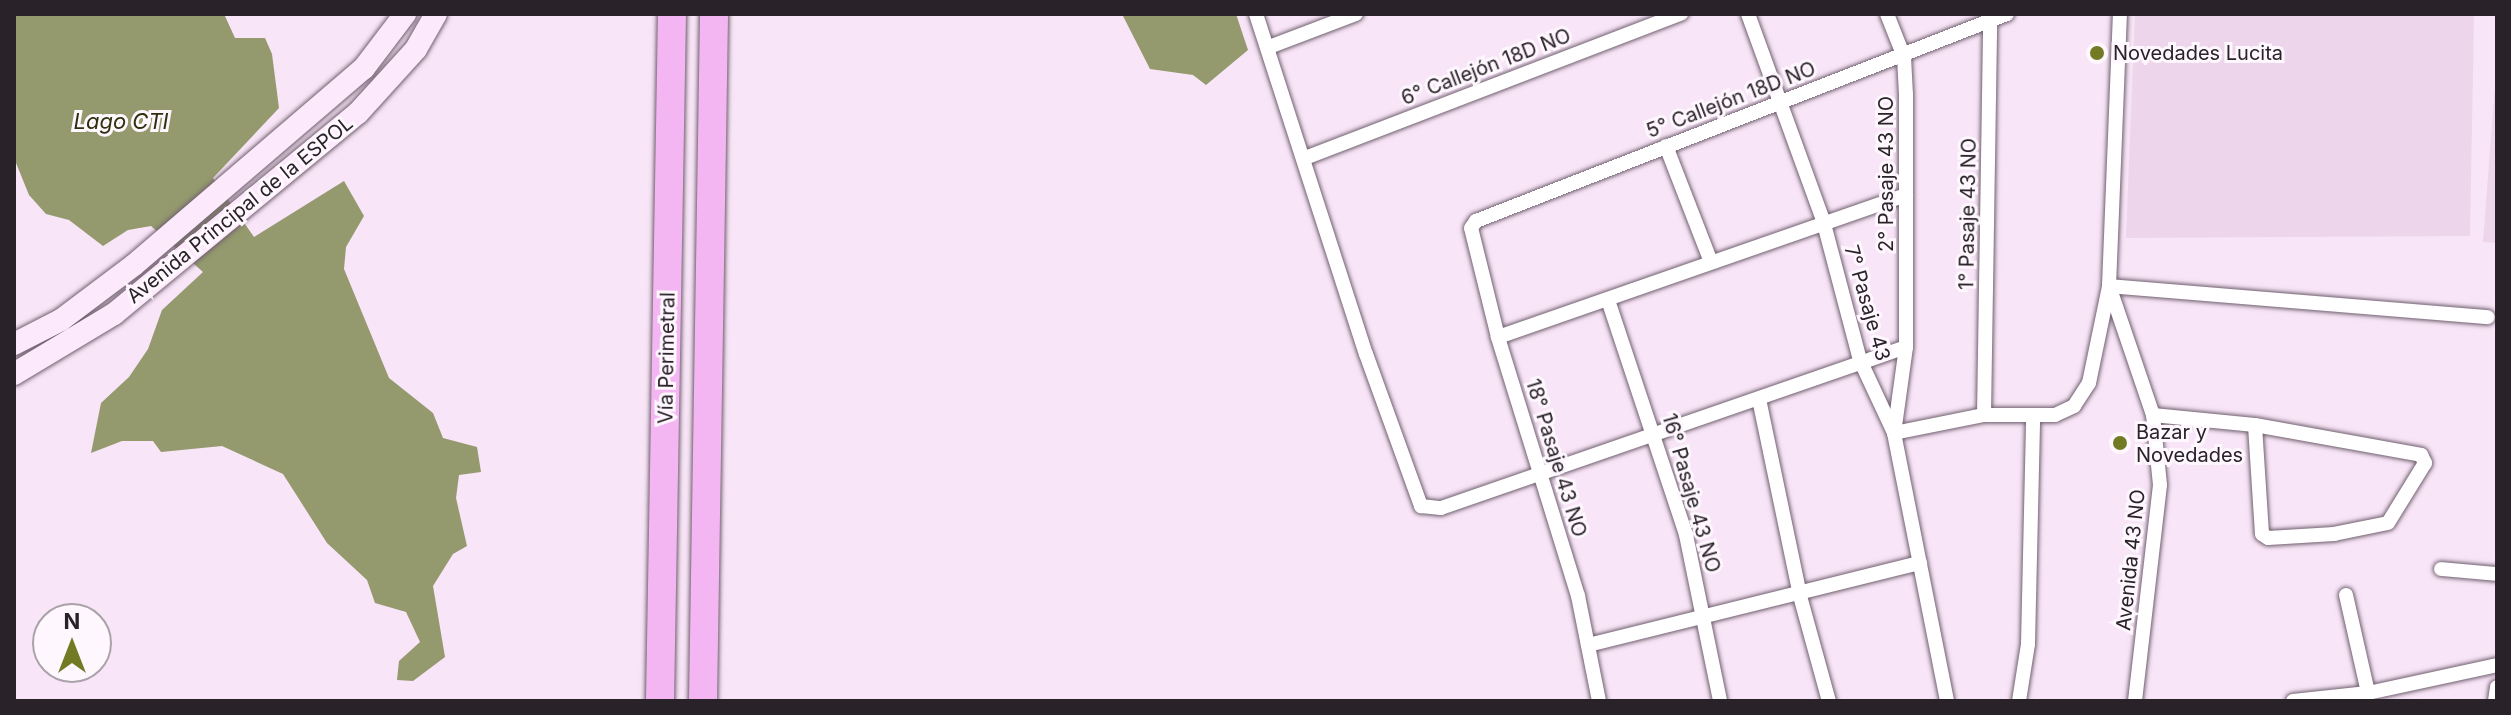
<!DOCTYPE html>
<html>
<head>
<meta charset="utf-8">
<style>
	body { margin:0 }
	#map { position:relative; width:2511px; height:715px; overflow:hidden; background:#f8e5f7; font-family:Inter,sans-serif }
	div>[style] { position:absolute }
	[style*='--x'] { left:calc(var(--x)*1px); top:calc(var(--y)*1px); width:calc(var(--w)*1px); rotate:calc(var(--a)*1deg) }
	.built>* { inset:0; background:#edd5ec }
	.water>* { inset:0; background:#94996e }
	.roads { filter:drop-shadow(0 0 2px #70606f) drop-shadow(0 0 2px #70606f) }
	.street>* { height:14px; margin:-7px; padding:0 7px; transform-origin:7px; border-radius:7px; background:#fff }
	.secondary>* { height:22px; margin:-11px; padding:0 11px; transform-origin:11px; border-radius:11px; background:#fce9fb }
	.highway>* { height:28px; margin:-14px; padding:0 14px; transform-origin:14px; border-radius:14px; background:#f4b6f2 }
	.dots>* { width:22px; height:22px; translate:-50% -50%; box-sizing:border-box; border:4px solid #fef7fe; border-radius:50% }
	span { translate:-50% -50%; white-space:nowrap; text-align:center; line-height:1.15; -webkit-text-stroke:6px #fef7fe; paint-order:stroke }
	.poi-label { font-size:20px; color:#292329 }
	.left { translate:0 -50%; text-align:left }
	.street-label { font-size:20px; color:#292329 }
	.water-label { font-size:22px; color:#2e310d; font-style:italic }
	.frame { position:absolute; inset:0; border:16px solid #292329; pointer-events:none }
	.north { position:absolute; left:32px; top:603px; width:80px; height:80px; box-sizing:border-box; background:#fef7fe; border:2px solid #a9a2a9; border-radius:50%; rotate:0deg; font-size:22px; font-weight:700; line-height:32px; text-align:center; color:#292329 }
	.north::after { content:''; display:block; margin:auto; width:28px; height:36px; background:#737a24; clip-path:polygon(50% 0,100% 100%,50% 72%,0 100%) }
</style>
</head>
<body>
<div id="map">
	<div class="built">
		<div style="clip-path:polygon(2135px 14px,2474px 14px,2470px 236px,2126px 238px)"></div>
		<div style="clip-path:polygon(2497px 59px,2497px 243px,2483px 242px)"></div>
	</div>
	<div class="water">
		<div style="clip-path:polygon(14px 14px,224px 14px,235px 38px,265px 38px,272px 54px,279px 108px,213px 178px,254px 237px,344px 181px,364px 216px,346px 247px,344px 269px,389px 378px,433px 413px,443px 438px,477px 447px,481px 472px,459px 475px,456px 498px,467px 546px,453px 554px,433px 586px,445px 657px,413px 681px,397px 680px,399px 661px,420px 642px,406px 612px,375px 603px,367px 580px,327px 543px,283px 474px,222px 446px,161px 452px,153px 441px,122px 441px,91px 453px,101px 403px,129px 377px,148px 349px,162px 310px,203px 272px,151px 226px,128px 230px,103px 246px,69px 220px,46px 214px,29px 195px,14px 158px)"></div>
		<div style="clip-path:polygon(1122px 14px,1236px 14px,1248px 50px,1206px 85px,1193px 75px,1150px 69px)"></div>
	</div>
	<div class="roads">
		<div class="street">
			<div style="--x:1256;--y:14;--w:357;--a:72.1"></div>
			<div style="--x:1366;--y:354;--w:162;--a:70.1"></div>
			<div style="--x:1421;--y:506;--w:20;--a:6"></div>
			<div style="--x:1441;--y:508;--w:492;--a:-19.1"></div>
			<div style="--x:1748;--y:14;--w:219;--a:70"></div>
			<div style="--x:1823;--y:220;--w:145;--a:75.2"></div>
			<div style="--x:1860;--y:360;--w:81;--a:65"></div>
			<div style="--x:1894;--y:433;--w:273;--a:78.8"></div>
			<div style="--x:1887;--y:14;--w:46;--a:68.4"></div>
			<div style="--x:1904;--y:57;--w:37;--a:87"></div>
			<div style="--x:1906;--y:94;--w:253;--a:90"></div>
			<div style="--x:1906;--y:347;--w:87;--a:97.9"></div>
			<div style="--x:1894;--y:433;--w:92;--a:-11.3"></div>
			<div style="--x:1984;--y:415;--w:71;--a:0"></div>
			<div style="--x:2055;--y:415;--w:21;--a:-25"></div>
			<div style="--x:2074;--y:406;--w:27;--a:-57"></div>
			<div style="--x:2089;--y:383;--w:99;--a:-78.3"></div>
			<div style="--x:2109;--y:286;--w:272;--a:-87.7"></div>
			<div style="--x:1269;--y:47;--w:93;--a:-20.8"></div>
			<div style="--x:1666;--y:146;--w:124;--a:68.8"></div>
			<div style="--x:1305;--y:158;--w:403;--a:-21"></div>
			<div style="--x:1608;--y:300;--w:248;--a:71.6"></div>
			<div style="--x:1686;--y:535;--w:169;--a:78.4"></div>
			<div style="--x:1498;--y:337;--w:432;--a:-19.2"></div>
			<div style="--x:1759;--y:399;--w:201;--a:78.2"></div>
			<div style="--x:1800;--y:596;--w:109;--a:74.6"></div>
			<div style="--x:1984;--y:415;--w:401;--a:-89.1"></div>
			<div style="--x:2153;--y:415;--w:102;--a:5.6"></div>
			<div style="--x:2255;--y:425;--w:169;--a:10.2"></div>
			<div style="--x:2421;--y:455;--w:9;--a:63"></div>
			<div style="--x:2425;--y:463;--w:70;--a:121.7"></div>
			<div style="--x:2388;--y:523;--w:55;--a:168.5"></div>
			<div style="--x:2334;--y:534;--w:66;--a:176.5"></div>
			<div style="--x:2268;--y:538;--w:7;--a:-146"></div>
			<div style="--x:2262;--y:534;--w:109;--a:-93.7"></div>
			<div style="--x:2441;--y:569;--w:56;--a:5.1"></div>
			<div style="--x:2346;--y:595;--w:100;--a:77.3"></div>
			<div style="--x:1588;--y:645;--w:342;--a:-13.9"></div>
			<div style="--x:1599;--y:701;--w:107;--a:-101.3"></div>
			<div style="--x:1578;--y:596;--w:271;--a:-107.2"></div>
			<div style="--x:1498;--y:337;--w:112;--a:-103.9"></div>
			<div style="--x:1471;--y:228;--w:9;--a:-54"></div>
			<div style="--x:1476;--y:221;--w:570;--a:-21.3"></div>
			<div style="--x:2019;--y:701;--w:58;--a:-81"></div>
			<div style="--x:2028;--y:644;--w:226;--a:-88.7"></div>
			<div style="--x:2135;--y:701;--w:217;--a:-83.4"></div>
			<div style="--x:2160;--y:485;--w:70;--a:-95.7"></div>
			<div style="--x:2153;--y:415;--w:136;--a:-108.8"></div>
			<div style="--x:2109;--y:286;--w:380;--a:4.7"></div>
			<div style="--x:2293;--y:701;--w:75;--a:-6.1"></div>
			<div style="--x:2368;--y:693;--w:132;--a:-12.2"></div>
			<div style="--x:2495;--y:701;--w:14;--a:-82"></div>
		</div>
		<div class="secondary">
			<div style="--x:14;--y:344;--w:53;--a:-27.1"></div>
			<div style="--x:61;--y:320;--w:91;--a:-37"></div>
			<div style="--x:134;--y:265;--w:303;--a:-40.6"></div>
			<div style="--x:364;--y:68;--w:68;--a:-52.8"></div>
			<div style="--x:14;--y:374;--w:117;--a:-31"></div>
			<div style="--x:114;--y:314;--w:316;--a:-39.5"></div>
			<div style="--x:358;--y:113;--w:86;--a:-47.8"></div>
			<div style="--x:416;--y:49;--w:40;--a:-60.3"></div>
		</div>
		<div class="highway">
			<div style="--x:660;--y:701;--w:687;--a:-89"></div>
			<div style="--x:703;--y:701;--w:687;--a:-89.08"></div>
		</div>
	</div>
	<div class="dots">
		<div style="left:2097px;top:53px;background:#737a24"></div>
		<div style="left:2120px;top:443px;background:#737a24"></div>
	</div>
	<div class="poi-label">
		<span class="left" style="left:2113px;top:53px">Novedades Lucita</span>
		<span class="left" style="left:2136px;top:444px">Bazar y<br>Novedades</span>
	</div>
	<div class="street-label">
		<span style="left:1486px;top:67px;rotate:-21deg">6° Callejón 18D NO</span>
		<span style="left:1731px;top:100px;rotate:-21deg">5° Callejón 18D NO</span>
		<span style="left:1886px;top:174px;rotate:-90deg">2° Pasaje 43 NO</span>
		<span style="left:240px;top:210px;rotate:-39deg">Avenida Principal de la ESPOL</span>
		<span style="left:1968px;top:214px;rotate:-89deg">1° Pasaje 43 NO</span>
		<span style="left:1867px;top:303px;rotate:74deg">7° Pasaje 43</span>
		<span style="left:667px;top:358px;rotate:-89deg">Vía Perimetral</span>
		<span style="left:1556px;top:458px;rotate:73deg">18° Pasaje 43 NO</span>
		<span style="left:1691px;top:493px;rotate:74deg">16° Pasaje 43 NO</span>
		<span style="left:2131px;top:560px;rotate:-84deg">Avenida 43 NO</span>
	</div>
	<div class="water-label">
		<span style="left:121px;top:122px">Lago CTI</span>
	</div>
	<div class="frame"></div>
	<div class="north">N</div>
</div>
</body>
</html>
